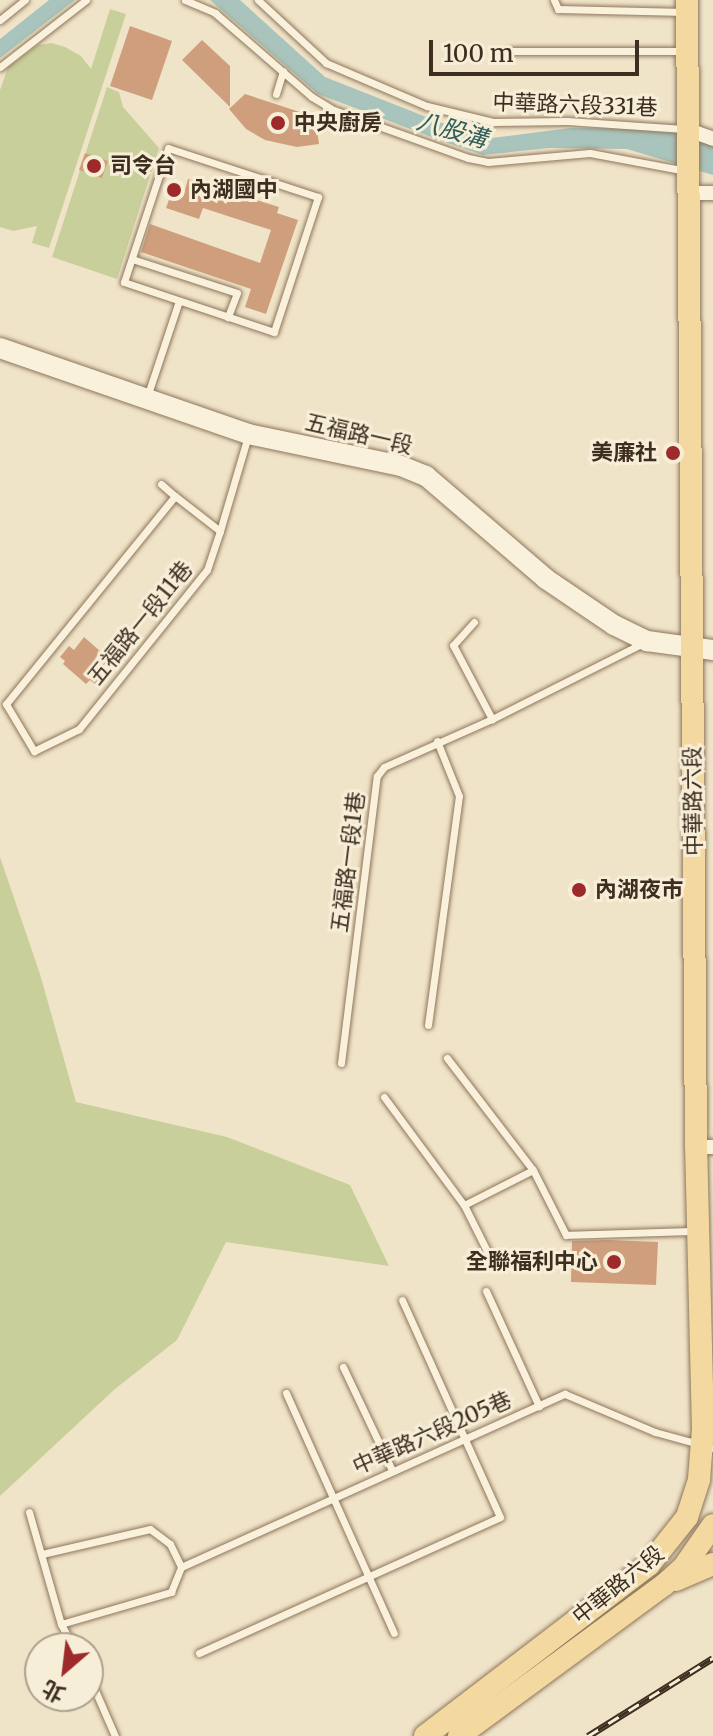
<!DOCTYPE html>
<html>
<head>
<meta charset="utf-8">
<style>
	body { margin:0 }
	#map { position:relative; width:713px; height:1736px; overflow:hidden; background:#f0e4c8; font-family:Merriweather,"Noto Sans TC",serif }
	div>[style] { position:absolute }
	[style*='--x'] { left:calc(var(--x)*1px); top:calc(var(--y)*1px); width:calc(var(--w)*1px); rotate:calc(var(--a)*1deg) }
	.green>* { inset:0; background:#c9cf9b }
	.water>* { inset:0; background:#a9c4bc }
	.building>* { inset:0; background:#cf9f7d }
	.roads { filter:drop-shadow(0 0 2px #8d765c) drop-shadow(0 0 2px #8d765c) }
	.service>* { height:7px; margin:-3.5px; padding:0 3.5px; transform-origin:3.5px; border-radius:3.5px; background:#faf1dc }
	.minor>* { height:14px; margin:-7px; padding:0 7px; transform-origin:7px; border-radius:7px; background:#faf1dc }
	.secondary>* { height:20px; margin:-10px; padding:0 10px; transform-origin:10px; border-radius:10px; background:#faf1dc }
	.primary>* { height:22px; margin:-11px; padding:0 11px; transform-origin:11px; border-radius:11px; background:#f3d9a0 }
	.rail>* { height:7px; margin-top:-3.5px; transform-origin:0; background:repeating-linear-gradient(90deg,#f7eed8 0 12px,#3d2e20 0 24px); box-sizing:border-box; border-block:2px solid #3d2e20 }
	.dots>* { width:22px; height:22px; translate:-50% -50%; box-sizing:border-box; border:4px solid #f7eed8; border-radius:50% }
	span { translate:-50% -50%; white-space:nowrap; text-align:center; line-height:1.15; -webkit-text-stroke:6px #f7eed8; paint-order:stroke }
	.street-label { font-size:22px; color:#3d2e20 }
	.poi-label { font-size:22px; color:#3d2e20; font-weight:700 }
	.left { translate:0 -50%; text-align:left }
	.right { translate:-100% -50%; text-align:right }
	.water-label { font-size:24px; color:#2f5d5a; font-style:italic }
	.north { position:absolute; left:24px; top:1632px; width:80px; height:80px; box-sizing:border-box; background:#f7eed8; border:2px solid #ada18e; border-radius:50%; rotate:208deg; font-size:22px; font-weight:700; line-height:32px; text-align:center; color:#3d2e20 }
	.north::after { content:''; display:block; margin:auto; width:28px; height:36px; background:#9e2a2b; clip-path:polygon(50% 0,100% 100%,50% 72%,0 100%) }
	.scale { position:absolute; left:429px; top:40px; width:210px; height:36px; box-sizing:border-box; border:4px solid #3d2e20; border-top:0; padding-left:10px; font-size:24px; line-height:28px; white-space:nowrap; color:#3d2e20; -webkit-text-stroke:6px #f7eed8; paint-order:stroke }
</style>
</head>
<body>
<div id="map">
	<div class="green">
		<div style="clip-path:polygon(110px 9px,126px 14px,49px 248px,32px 243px,37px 226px,13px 231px,0 227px,0 90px,8px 67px,38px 45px,52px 43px,65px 47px,81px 56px,91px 69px)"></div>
		<div style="clip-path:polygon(107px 87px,119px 92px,123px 107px,159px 148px,117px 279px,52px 257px)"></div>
		<div style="clip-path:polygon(0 857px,40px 974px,76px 1102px,227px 1137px,350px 1185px,389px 1266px,226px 1242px,177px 1340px,115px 1389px,0 1496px)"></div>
	</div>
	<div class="water">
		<div style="clip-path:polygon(49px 0,75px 0,0 58px,0 39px)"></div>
		<div style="clip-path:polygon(210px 0,240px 0,325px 77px,439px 122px,492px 138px,570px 128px,680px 129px,713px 141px,713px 175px,627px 149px,549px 148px,483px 155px,442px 141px,318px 94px)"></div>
	</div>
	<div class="building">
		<div style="clip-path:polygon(130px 26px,172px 41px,152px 100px,110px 86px)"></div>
		<div style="clip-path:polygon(202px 40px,230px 66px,230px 107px,182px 60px)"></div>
		<div style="clip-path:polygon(245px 94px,315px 117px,319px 144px,297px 147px,265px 140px,246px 129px,229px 109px)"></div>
		<div style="clip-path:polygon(85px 153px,108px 161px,102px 178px,79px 170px)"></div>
		<div style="clip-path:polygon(188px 179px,279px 207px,277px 213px,298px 220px,266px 314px,245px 307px,251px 289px,141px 252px,150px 224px,260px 263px,271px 230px,203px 208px,199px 219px,166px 208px,171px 194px,183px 197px)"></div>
		<div style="clip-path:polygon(84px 637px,109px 659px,98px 672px,102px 675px,95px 684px,90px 680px,86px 684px,63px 664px,65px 661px,60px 657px,69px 646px,74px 650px)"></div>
		<div style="clip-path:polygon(608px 1240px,658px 1242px,656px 1285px,571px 1282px,572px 1241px)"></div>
	</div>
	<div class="roads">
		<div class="service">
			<div style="--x:185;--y:0;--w:33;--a:23"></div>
			<div style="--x:215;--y:13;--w:128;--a:40.9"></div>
			<div style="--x:312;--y:97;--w:26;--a:31"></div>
			<div style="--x:334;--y:110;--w:142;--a:19.7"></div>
			<div style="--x:468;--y:158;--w:20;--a:11"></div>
			<div style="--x:488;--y:162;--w:102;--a:-5"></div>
			<div style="--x:590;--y:153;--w:98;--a:10.6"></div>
			<div style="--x:258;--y:0;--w:93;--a:42.8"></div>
			<div style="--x:326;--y:63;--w:110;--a:23.1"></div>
			<div style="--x:427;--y:106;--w:68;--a:13.6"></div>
			<div style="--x:493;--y:122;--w:74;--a:-0.8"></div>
			<div style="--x:567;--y:121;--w:117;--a:3.9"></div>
			<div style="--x:554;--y:0;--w:10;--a:66"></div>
			<div style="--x:558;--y:9;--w:127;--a:1.4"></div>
			<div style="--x:0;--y:20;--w:32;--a:-39"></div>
			<div style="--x:511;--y:51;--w:173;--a:0"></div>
			<div style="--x:0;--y:67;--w:109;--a:-37.9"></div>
			<div style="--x:276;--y:94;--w:24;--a:-73"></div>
			<div style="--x:168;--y:148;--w:158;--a:18.1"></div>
			<div style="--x:318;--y:197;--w:142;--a:108.1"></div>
			<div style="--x:274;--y:332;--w:158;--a:-161.6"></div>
			<div style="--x:124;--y:282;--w:141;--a:-71.8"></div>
			<div style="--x:132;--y:259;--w:110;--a:17.9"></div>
			<div style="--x:237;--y:293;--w:26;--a:111"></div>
			<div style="--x:147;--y:397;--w:101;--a:-71.6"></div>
			<div style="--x:161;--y:484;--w:18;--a:41"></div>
			<div style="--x:220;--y:531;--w:57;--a:-142.1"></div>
			<div style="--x:175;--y:496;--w:268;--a:129.1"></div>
			<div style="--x:6;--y:704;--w:55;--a:59.2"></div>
			<div style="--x:34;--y:751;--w:50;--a:-26.1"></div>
			<div style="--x:79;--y:729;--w:204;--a:-51.2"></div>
			<div style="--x:207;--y:570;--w:41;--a:-71.6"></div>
			<div style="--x:220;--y:531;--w:99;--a:-73.6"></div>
			<div style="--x:474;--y:622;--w:31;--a:132"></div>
			<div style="--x:453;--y:645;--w:84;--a:62.2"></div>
			<div style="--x:428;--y:1025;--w:231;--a:-82.3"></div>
			<div style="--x:459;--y:796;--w:59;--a:-111.8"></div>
			<div style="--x:447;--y:1058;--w:141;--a:52.5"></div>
			<div style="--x:341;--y:1063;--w:289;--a:-82.9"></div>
			<div style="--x:377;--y:776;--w:11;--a:-52"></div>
			<div style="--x:384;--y:767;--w:118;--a:-24"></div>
			<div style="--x:492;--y:719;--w:167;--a:-26.7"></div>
			<div style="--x:384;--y:1097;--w:134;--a:53.5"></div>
			<div style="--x:464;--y:1205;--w:56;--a:63.4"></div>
			<div style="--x:464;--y:1205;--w:77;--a:-26.9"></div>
			<div style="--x:533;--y:1170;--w:73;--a:63.1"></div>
			<div style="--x:566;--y:1235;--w:130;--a:-1.8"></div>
			<div style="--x:486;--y:1291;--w:127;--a:65.3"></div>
			<div style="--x:343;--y:1367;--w:114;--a:64.6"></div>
			<div style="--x:286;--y:1393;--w:263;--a:65.8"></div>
			<div style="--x:29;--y:1512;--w:116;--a:74.1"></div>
			<div style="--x:61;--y:1624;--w:27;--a:62"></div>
			<div style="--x:42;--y:1554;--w:111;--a:-13"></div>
			<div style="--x:150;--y:1529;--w:25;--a:37"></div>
			<div style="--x:170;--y:1544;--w:25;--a:64"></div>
			<div style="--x:181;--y:1567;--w:421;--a:-24.3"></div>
			<div style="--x:565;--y:1394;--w:98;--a:22.9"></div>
			<div style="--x:655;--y:1432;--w:60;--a:15.4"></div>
			<div style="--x:61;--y:1624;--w:115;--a:-16.2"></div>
			<div style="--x:171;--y:1592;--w:27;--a:-68"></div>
			<div style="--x:199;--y:1653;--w:330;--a:-24.3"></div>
			<div style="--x:500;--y:1517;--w:238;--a:-114.3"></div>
			<div style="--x:88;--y:1674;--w:68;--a:66.5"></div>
		</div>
		<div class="minor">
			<div style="--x:686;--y:129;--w:29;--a:20"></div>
			<div style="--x:687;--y:193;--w:26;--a:0"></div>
			<div style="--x:696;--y:1147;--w:17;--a:0"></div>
		</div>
		<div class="secondary">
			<div style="--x:0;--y:348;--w:262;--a:19.1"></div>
			<div style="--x:248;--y:434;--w:156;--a:11.8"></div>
			<div style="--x:401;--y:466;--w:27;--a:22"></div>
			<div style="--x:426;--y:476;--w:158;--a:40.6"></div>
			<div style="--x:546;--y:579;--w:82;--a:34.1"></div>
			<div style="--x:614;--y:625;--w:37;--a:26"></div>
			<div style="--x:647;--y:641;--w:67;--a:7.8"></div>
		</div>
		<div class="primary">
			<div style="--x:676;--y:1580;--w:40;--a:-23.4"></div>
			<div style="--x:425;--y:1736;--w:282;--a:-37.4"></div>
			<div style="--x:649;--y:1565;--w:61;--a:-51.6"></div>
			<div style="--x:687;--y:1517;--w:40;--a:-72"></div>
			<div style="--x:699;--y:1479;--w:50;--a:-85.4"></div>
			<div style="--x:703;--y:1429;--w:282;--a:-91.4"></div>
			<div style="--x:696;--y:1147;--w:1147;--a:-90.45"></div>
			<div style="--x:459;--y:1736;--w:255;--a:-36.4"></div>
			<div style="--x:664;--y:1585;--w:25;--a:-42"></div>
			<div style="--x:683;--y:1568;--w:52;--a:-55.1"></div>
		</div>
	</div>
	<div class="rail">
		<div style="--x:588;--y:1736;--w:147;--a:-32"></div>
	</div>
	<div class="dots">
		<div style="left:278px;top:123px;background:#9e2a2b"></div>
		<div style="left:94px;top:166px;background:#9e2a2b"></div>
		<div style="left:174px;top:190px;background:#9e2a2b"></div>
		<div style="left:673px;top:453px;background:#9e2a2b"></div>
		<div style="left:579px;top:890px;background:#9e2a2b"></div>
		<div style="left:614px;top:1262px;background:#9e2a2b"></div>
	</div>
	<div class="street-label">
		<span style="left:575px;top:105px;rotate:2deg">中華路六段331巷</span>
		<span style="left:359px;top:434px;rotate:13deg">五福路一段</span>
		<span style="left:140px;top:623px;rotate:-51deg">五福路一段11巷</span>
		<span style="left:693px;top:801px;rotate:-91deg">中華路六段</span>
		<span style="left:348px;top:862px;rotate:-83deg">五福路一段1巷</span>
		<span style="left:432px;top:1433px;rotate:-24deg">中華路六段205巷</span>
		<span style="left:618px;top:1585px;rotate:-39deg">中華路六段</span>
	</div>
	<div class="poi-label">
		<span class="left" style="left:294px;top:123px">中央廚房</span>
		<span class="left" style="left:110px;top:166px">司令台</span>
		<span class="left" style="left:190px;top:190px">內湖國中</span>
		<span class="right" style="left:657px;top:453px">美廉社</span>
		<span class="left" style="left:595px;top:890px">內湖夜市</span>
		<span class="right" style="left:598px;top:1262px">全聯福利中心</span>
	</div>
	<div class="water-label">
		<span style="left:452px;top:130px;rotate:16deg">八股溝</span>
	</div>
	<div class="north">北</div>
	<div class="scale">100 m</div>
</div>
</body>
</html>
